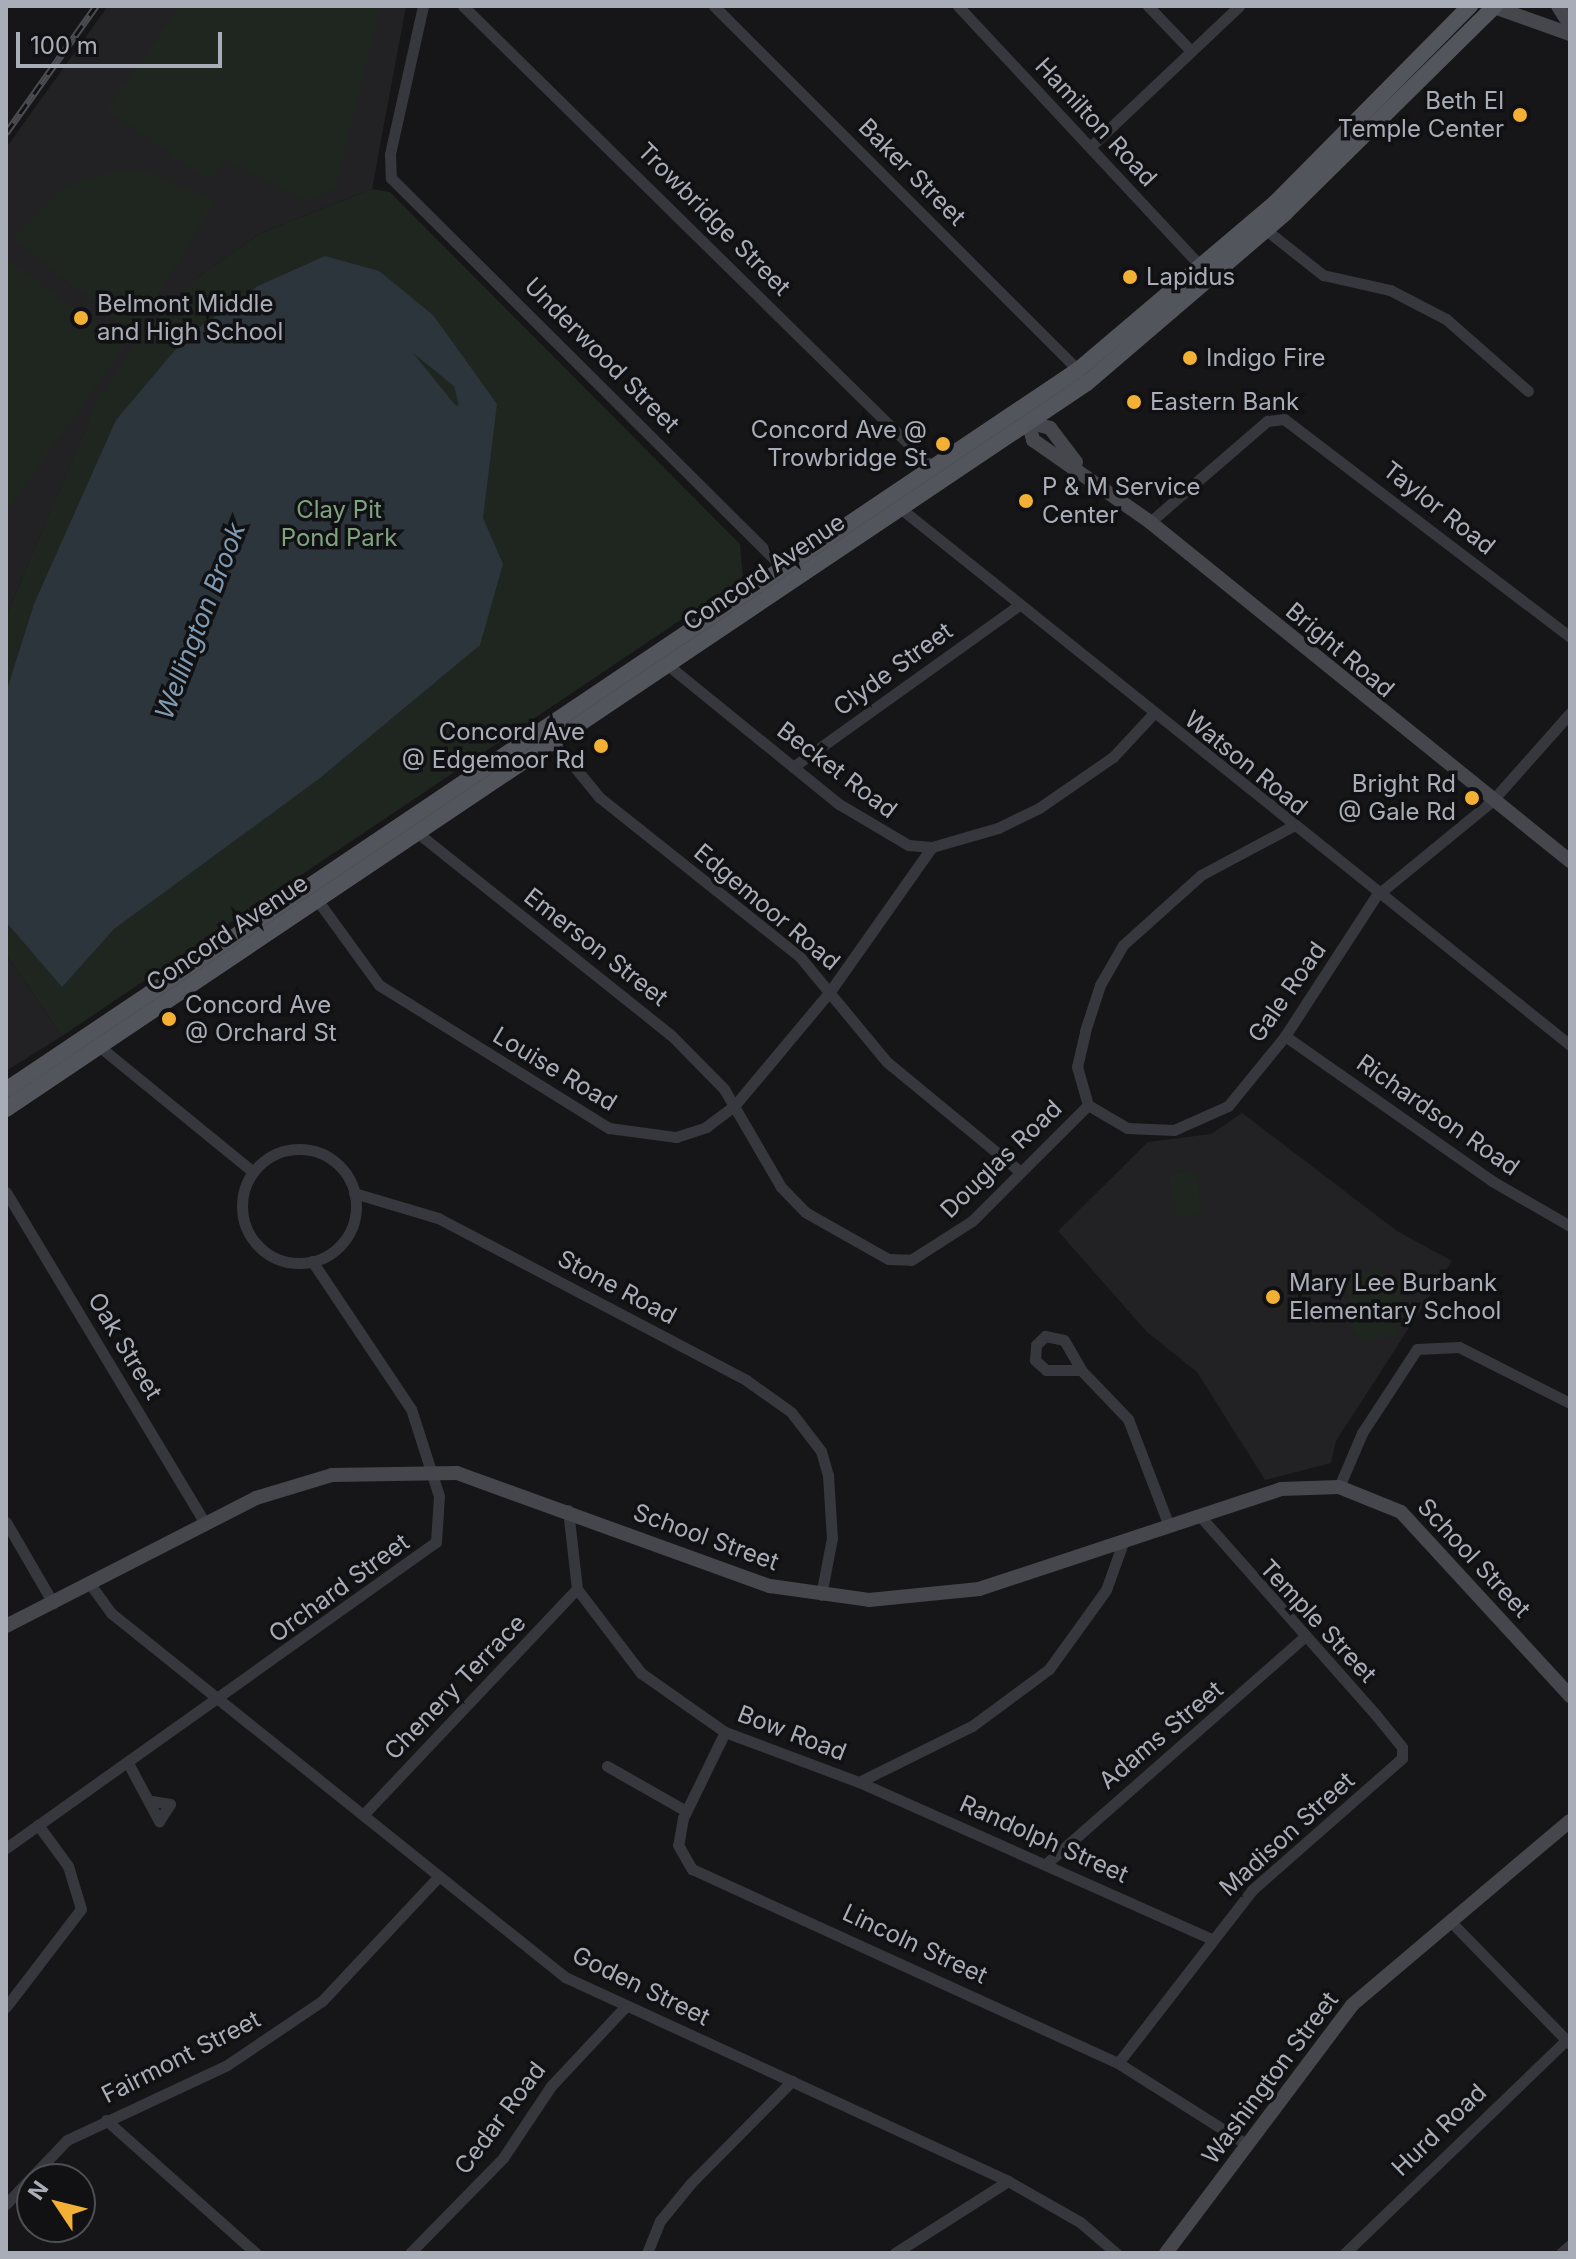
<!DOCTYPE html>
<html>
<head>
<meta charset="utf-8">
<style>
	body { margin:0 }
	#map { position:relative; width:1576px; height:2259px; overflow:hidden; background:#161618; font-family:Inter,sans-serif }
	div>[style] { position:absolute }
	[style*='--x'] { left:calc(var(--x)*1px); top:calc(var(--y)*1px); width:calc(var(--w)*1px); rotate:calc(var(--a)*1deg) }
	.built>* { inset:0; background:#222225 }
	.green>* { inset:0; background:#1e261f }
	.water>* { inset:0; background:#2c353c }
	.street>* { height:11px; margin:-5.5px; padding:0 5.5px; transform-origin:5.5px; border-radius:5.5px; background:#37383d }
	.street>.ring { margin:-5.5px; padding:0; box-sizing:content-box; background:none; border:11px solid #37383d; border-radius:50% }
	.secondary>* { height:14px; margin:-7px; padding:0 7px; transform-origin:7px; border-radius:7px; background:#45474d }
	.primary>* { height:16px; margin:-8px; padding:0 8px; transform-origin:8px; border-radius:8px; background:#53555c }
	.rail>* { height:7px; margin-top:-3.5px; transform-origin:0; background:repeating-linear-gradient(90deg,#111113 0 12px,#4a4c52 0 24px); box-sizing:border-box; border-block:2px solid #4a4c52 }
	.dots>* { width:22px; height:22px; translate:-50% -50%; box-sizing:border-box; border:4px solid #111113; border-radius:50% }
	span { translate:-50% -50%; white-space:nowrap; text-align:center; line-height:1.15; -webkit-text-stroke:7px #111113; paint-order:stroke }
	.poi-label { font-size:24px; color:#a8adb8 }
	.right { translate:-100% -50%; text-align:right }
	.left { translate:0 -50%; text-align:left }
	.street-label { font-size:24px; color:#a8adb8 }
	.park-label { font-size:24px; color:#7fa381 }
	.water-label { font-size:26px; color:#7f9bb3; font-style:italic }
	.frame { position:absolute; inset:0; border:8px solid #a8adb8; pointer-events:none }
	.north { position:absolute; left:16px; top:2163px; width:80px; height:80px; box-sizing:border-box; background:#111113; border:2px solid #4d4f55; border-radius:50%; rotate:305deg; font-size:22px; font-weight:700; line-height:32px; text-align:center; color:#a8adb8 }
	.north::after { content:''; display:block; margin:auto; width:28px; height:36px; background:#f2b134; clip-path:polygon(50% 0,100% 100%,50% 72%,0 100%) }
	.scale { position:absolute; left:16px; top:32px; width:206px; height:36px; box-sizing:border-box; border:4px solid #a8adb8; border-top:0; padding-left:10px; font-size:24px; line-height:28px; white-space:nowrap; color:#a8adb8; -webkit-text-stroke:6px #111113; paint-order:stroke }
</style>
</head>
<body>
<div id="map">
	<div class="built">
		<div style="clip-path:polygon(108px 6px,406px 6px,372px 189px,259px 234px,197px 278px,100px 396px,6px 616px,6px 148px)"></div>
		<div style="clip-path:polygon(6px 954px,62px 1036px,6px 1071px)"></div>
		<div style="clip-path:polygon(1242px 1113px,1397px 1231px,1452px 1261px,1336px 1441px,1331px 1463px,1265px 1480px,1197px 1372px,1147px 1332px,1058px 1231px,1148px 1142px,1211px 1134px)"></div>
	</div>
	<div class="green">
		<div style="clip-path:polygon(180px 6px,381px 6px,336px 187px,308px 202px,225px 160px,210px 181px,107px 110px)"></div>
		<div style="clip-path:polygon(144px 171px,216px 200px,138px 327px,126px 329px,13px 238px,62px 188px,111px 172px)"></div>
		<div style="clip-path:polygon(372px 189px,390px 192px,740px 544px,743px 578px,62px 1036px,6px 954px,6px 616px,100px 395px,143px 333px,197px 278px,259px 234px)"></div>
		<div style="clip-path:polygon(7px 260px,126px 344px,6px 513px,6px 262px)"></div>
		<div style="clip-path:polygon(1196px 1171px,1202px 1213px,1177px 1218px,1169px 1175px)"></div>
		<div style="clip-path:polygon(1380px 1270px,1400px 1282px,1409px 1315px,1393px 1336px,1365px 1341px,1353px 1329px,1346px 1282px,1351px 1274px)"></div>
	</div>
	<div class="water">
		<div style="clip-path:polygon(evenodd,325px 256px,379px 271px,433px 315px,497px 404px,483px 518px,503px 564px,480px 645px,320px 778px,114px 929px,62px 987px,6px 922px,6px 693px,34px 604px,116px 420px,187px 336px,258px 286px,325px 256px,413px 353px,454px 386px,459px 405px,456px 406px,413px 353px)"></div>
	</div>
	<div class="street">
		<div style="--x:423;--y:6;--w:152;--a:102.6"></div>
		<div style="--x:390;--y:154;--w:24;--a:88"></div>
		<div style="--x:391;--y:178;--w:554;--a:44.85"></div>
		<div style="--x:463;--y:6;--w:656;--a:44.51"></div>
		<div style="--x:714;--y:6;--w:515;--a:45"></div>
		<div style="--x:958;--y:6;--w:358;--a:47"></div>
		<div style="--x:1148;--y:6;--w:62;--a:46.3"></div>
		<div style="--x:1090;--y:147;--w:205;--a:-43.4"></div>
		<div style="--x:1266;--y:230;--w:73;--a:38.3"></div>
		<div style="--x:1323;--y:275;--w:69;--a:12.6"></div>
		<div style="--x:1390;--y:290;--w:63;--a:27.4"></div>
		<div style="--x:1446;--y:319;--w:109;--a:41.3"></div>
		<div style="--x:900;--y:508;--w:859;--a:38.71"></div>
		<div style="--x:1150;--y:522;--w:155;--a:-40.8"></div>
		<div style="--x:1267;--y:421;--w:17;--a:-7"></div>
		<div style="--x:1284;--y:419;--w:360;--a:37.3"></div>
		<div style="--x:669;--y:666;--w:219;--a:39.1"></div>
		<div style="--x:839;--y:804;--w:80;--a:30.7"></div>
		<div style="--x:908;--y:845;--w:24;--a:5"></div>
		<div style="--x:932;--y:847;--w:69;--a:-16.1"></div>
		<div style="--x:998;--y:828;--w:46;--a:-26"></div>
		<div style="--x:1039;--y:808;--w:90;--a:-34.6"></div>
		<div style="--x:1113;--y:757;--w:57;--a:-47.1"></div>
		<div style="--x:555;--y:743;--w:70;--a:50.8"></div>
		<div style="--x:599;--y:797;--w:257;--a:38.5"></div>
		<div style="--x:800;--y:957;--w:136;--a:50.4"></div>
		<div style="--x:887;--y:1062;--w:171;--a:39.5"></div>
		<div style="--x:793;--y:767;--w:277;--a:-35.6"></div>
		<div style="--x:419;--y:834;--w:322;--a:38.6"></div>
		<div style="--x:671;--y:1035;--w:76;--a:45.5"></div>
		<div style="--x:724;--y:1089;--w:113;--a:59.8"></div>
		<div style="--x:781;--y:1187;--w:35;--a:46"></div>
		<div style="--x:805;--y:1212;--w:95;--a:29.5"></div>
		<div style="--x:888;--y:1259;--w:23;--a:2"></div>
		<div style="--x:911;--y:1260;--w:72;--a:-32.6"></div>
		<div style="--x:972;--y:1221;--w:164;--a:-45"></div>
		<div style="--x:1088;--y:1105;--w:40;--a:-106"></div>
		<div style="--x:1077;--y:1067;--w:37;--a:-77"></div>
		<div style="--x:1085;--y:1031;--w:48;--a:-71.9"></div>
		<div style="--x:1100;--y:985;--w:46;--a:-60.1"></div>
		<div style="--x:1123;--y:945;--w:105;--a:-41.9"></div>
		<div style="--x:1201;--y:875;--w:102;--a:-28.1"></div>
		<div style="--x:318;--y:901;--w:104;--a:54"></div>
		<div style="--x:379;--y:985;--w:271;--a:31.9"></div>
		<div style="--x:609;--y:1128;--w:68;--a:7.7"></div>
		<div style="--x:676;--y:1137;--w:32;--a:-18"></div>
		<div style="--x:706;--y:1127;--w:36;--a:-37"></div>
		<div style="--x:735;--y:1105;--w:150;--a:-50.1"></div>
		<div style="--x:831;--y:990;--w:175;--a:-54.8"></div>
		<div style="--x:1285;--y:1036;--w:253;--a:35"></div>
		<div style="--x:1492;--y:1181;--w:90;--a:30"></div>
		<div style="--x:100;--y:1047;--w:198;--a:39.2"></div>
		<div style="--x:1088;--y:1105;--w:45;--a:30.5"></div>
		<div style="--x:1127;--y:1128;--w:47;--a:2.4"></div>
		<div style="--x:1174;--y:1130;--w:59;--a:-24"></div>
		<div style="--x:1228;--y:1106;--w:90;--a:-50.8"></div>
		<div style="--x:1285;--y:1036;--w:167;--a:-57"></div>
		<div style="--x:1376;--y:896;--w:150;--a:-39.3"></div>
		<div style="--x:1492;--y:801;--w:118;--a:-48.4"></div>
		<div class="ring" style="left:242px;top:1149px;width:103px;height:103px"></div>
		<div style="--x:6;--y:1192;--w:386;--a:59"></div>
		<div style="--x:354;--y:1193;--w:88;--a:16.6"></div>
		<div style="--x:438;--y:1218;--w:348;--a:27.7"></div>
		<div style="--x:746;--y:1380;--w:55;--a:35.4"></div>
		<div style="--x:791;--y:1412;--w:49;--a:52.4"></div>
		<div style="--x:821;--y:1451;--w:25;--a:74"></div>
		<div style="--x:828;--y:1475;--w:63;--a:86.4"></div>
		<div style="--x:832;--y:1538;--w:58;--a:100.9"></div>
		<div style="--x:1081;--y:1370;--w:35;--a:180"></div>
		<div style="--x:1046;--y:1370;--w:15;--a:-138"></div>
		<div style="--x:1035;--y:1360;--w:15;--a:-86"></div>
		<div style="--x:1036;--y:1345;--w:13;--a:-45"></div>
		<div style="--x:1045;--y:1336;--w:19;--a:12"></div>
		<div style="--x:1064;--y:1340;--w:34;--a:60"></div>
		<div style="--x:1081;--y:1370;--w:68;--a:46.2"></div>
		<div style="--x:1128;--y:1419;--w:115;--a:69"></div>
		<div style="--x:1339;--y:1487;--w:59;--a:-66.9"></div>
		<div style="--x:1362;--y:1433;--w:100;--a:-56.8"></div>
		<div style="--x:1417;--y:1349;--w:42;--a:-2.7"></div>
		<div style="--x:1459;--y:1347;--w:124;--a:26.8"></div>
		<div style="--x:568;--y:1510;--w:80;--a:83.5"></div>
		<div style="--x:577;--y:1589;--w:106;--a:52.7"></div>
		<div style="--x:641;--y:1673;--w:103;--a:35.1"></div>
		<div style="--x:725;--y:1732;--w:143;--a:20.5"></div>
		<div style="--x:859;--y:1782;--w:126;--a:-26.4"></div>
		<div style="--x:972;--y:1726;--w:96;--a:-36.5"></div>
		<div style="--x:1049;--y:1669;--w:97;--a:-54.2"></div>
		<div style="--x:1106;--y:1590;--w:48;--a:-70.4"></div>
		<div style="--x:6;--y:1522;--w:94;--a:59.9"></div>
		<div style="--x:90;--y:1584;--w:36;--a:54"></div>
		<div style="--x:111;--y:1613;--w:582;--a:38.72"></div>
		<div style="--x:565;--y:1977;--w:488;--a:24.7"></div>
		<div style="--x:1008;--y:2181;--w:83;--a:29.7"></div>
		<div style="--x:1080;--y:2222;--w:48;--a:40.7"></div>
		<div style="--x:725;--y:1732;--w:96;--a:116"></div>
		<div style="--x:683;--y:1818;--w:27;--a:100"></div>
		<div style="--x:678;--y:1845;--w:28;--a:60"></div>
		<div style="--x:692;--y:1869;--w:468;--a:24.5"></div>
		<div style="--x:1118;--y:2063;--w:151;--a:32.3"></div>
		<div style="--x:129;--y:1765;--w:64;--a:61.8"></div>
		<div style="--x:159;--y:1821;--w:20;--a:-57"></div>
		<div style="--x:170;--y:1804;--w:17;--a:-170"></div>
		<div style="--x:607;--y:1766;--w:91;--a:29.7"></div>
		<div style="--x:859;--y:1782;--w:384;--a:24"></div>
		<div style="--x:363;--y:1815;--w:311;--a:-46.6"></div>
		<div style="--x:6;--y:1848;--w:528;--a:-35.44"></div>
		<div style="--x:436;--y:1542;--w:46;--a:-86.3"></div>
		<div style="--x:439;--y:1496;--w:91;--a:-107.8"></div>
		<div style="--x:411;--y:1409;--w:178;--a:-123.8"></div>
		<div style="--x:1047;--y:1863;--w:341;--a:-41.3"></div>
		<div style="--x:1454;--y:1925;--w:166;--a:45.7"></div>
		<div style="--x:6;--y:2007;--w:123;--a:-52.6"></div>
		<div style="--x:81;--y:1909;--w:45;--a:-106.8"></div>
		<div style="--x:68;--y:1866;--w:51;--a:-126.2"></div>
		<div style="--x:1118;--y:2063;--w:219;--a:-52.2"></div>
		<div style="--x:1252;--y:1890;--w:200;--a:-41.3"></div>
		<div style="--x:1402;--y:1758;--w:11;--a:-90"></div>
		<div style="--x:1402;--y:1747;--w:41;--a:-129.1"></div>
		<div style="--x:1376;--y:1715;--w:267;--a:-131.5"></div>
		<div style="--x:106;--y:2120;--w:200;--a:41.6"></div>
		<div style="--x:6;--y:2204;--w:88;--a:-46.4"></div>
		<div style="--x:67;--y:2140;--w:177;--a:-25.1"></div>
		<div style="--x:227;--y:2065;--w:115;--a:-34"></div>
		<div style="--x:322;--y:2001;--w:171;--a:-46.9"></div>
		<div style="--x:410;--y:2253;--w:133;--a:-45.6"></div>
		<div style="--x:503;--y:2158;--w:87;--a:-56.3"></div>
		<div style="--x:551;--y:2086;--w:107;--a:-46.9"></div>
		<div style="--x:647;--y:2253;--w:35;--a:-68"></div>
		<div style="--x:660;--y:2221;--w:49;--a:-50.8"></div>
		<div style="--x:691;--y:2183;--w:144;--a:-45.3"></div>
		<div style="--x:895;--y:2253;--w:134;--a:-32.5"></div>
		<div style="--x:1345;--y:2253;--w:307;--a:-43.9"></div>
		<div style="--x:1561;--y:2253;--w:12;--a:-42"></div>
	</div>
	<div class="secondary">
		<div style="--x:1491;--y:6;--w:84;--a:19.5"></div>
		<div style="--x:1558;--y:6;--w:22;--a:58"></div>
		<div style="--x:1028;--y:422;--w:19;--a:74"></div>
		<div style="--x:1033;--y:440;--w:143;--a:35"></div>
		<div style="--x:1150;--y:522;--w:540;--a:38.91"></div>
		<div style="--x:1028;--y:422;--w:23;--a:15"></div>
		<div style="--x:1050;--y:428;--w:43;--a:52.6"></div>
		<div style="--x:6;--y:1626;--w:281;--a:-27.1"></div>
		<div style="--x:256;--y:1498;--w:79;--a:-16.8"></div>
		<div style="--x:332;--y:1475;--w:125;--a:-0.9"></div>
		<div style="--x:457;--y:1473;--w:333;--a:19.9"></div>
		<div style="--x:770;--y:1586;--w:100;--a:8"></div>
		<div style="--x:869;--y:1600;--w:111;--a:-5.7"></div>
		<div style="--x:979;--y:1589;--w:318;--a:-18.3"></div>
		<div style="--x:1281;--y:1489;--w:58;--a:-2"></div>
		<div style="--x:1339;--y:1487;--w:67;--a:22"></div>
		<div style="--x:1401;--y:1512;--w:250;--a:47.4"></div>
		<div style="--x:1166;--y:2253;--w:310;--a:-53.1"></div>
		<div style="--x:1352;--y:2005;--w:285;--a:-40.2"></div>
	</div>
	<div class="primary">
		<div style="--x:6;--y:1090;--w:1291;--a:-33.89"></div>
		<div style="--x:1078;--y:370;--w:257;--a:-40.3"></div>
		<div style="--x:1274;--y:204;--w:279;--a:-45.3"></div>
		<div style="--x:6;--y:1109;--w:1302;--a:-33.89"></div>
		<div style="--x:1087;--y:383;--w:261;--a:-40.6"></div>
		<div style="--x:1285;--y:213;--w:295;--a:-44.6"></div>
	</div>
	<div class="rail">
		<div style="--x:6;--y:133;--w:156;--a:-54.7"></div>
	</div>
	<div class="dots">
		<div style="left:1520px;top:115px;background:#f2b134"></div>
		<div style="left:1130px;top:277px;background:#f2b134"></div>
		<div style="left:81px;top:318px;background:#f2b134"></div>
		<div style="left:1190px;top:358px;background:#f2b134"></div>
		<div style="left:1134px;top:402px;background:#f2b134"></div>
		<div style="left:943px;top:444px;background:#f2b134"></div>
		<div style="left:1026px;top:501px;background:#f2b134"></div>
		<div style="left:601px;top:746px;background:#f2b134"></div>
		<div style="left:1472px;top:798px;background:#f2b134"></div>
		<div style="left:169px;top:1019px;background:#f2b134"></div>
		<div style="left:1273px;top:1297px;background:#f2b134"></div>
	</div>
	<div class="poi-label">
		<span class="right" style="left:1504px;top:115px">Beth El<br>Temple Center</span>
		<span class="left" style="left:1146px;top:277px">Lapidus</span>
		<span class="left" style="left:97px;top:318px">Belmont Middle<br>and High School</span>
		<span class="left" style="left:1206px;top:358px">Indigo Fire</span>
		<span class="left" style="left:1150px;top:402px">Eastern Bank</span>
		<span class="right" style="left:927px;top:444px">Concord Ave @<br>Trowbridge St</span>
		<span class="left" style="left:1042px;top:501px">P &amp; M Service<br>Center</span>
		<span class="right" style="left:585px;top:746px">Concord Ave<br>@ Edgemoor Rd</span>
		<span class="right" style="left:1456px;top:798px">Bright Rd<br>@ Gale Rd</span>
		<span class="left" style="left:185px;top:1019px">Concord Ave<br>@ Orchard St</span>
		<span class="left" style="left:1289px;top:1297px">Mary Lee Burbank<br>Elementary School</span>
	</div>
	<div class="street-label">
		<span style="left:1096px;top:122px;rotate:47deg">Hamilton Road</span>
		<span style="left:912px;top:172px;rotate:45deg">Baker Street</span>
		<span style="left:714px;top:219px;rotate:45deg">Trowbridge Street</span>
		<span style="left:602px;top:355px;rotate:45deg">Underwood Street</span>
		<span style="left:1439px;top:508px;rotate:38deg">Taylor Road</span>
		<span style="left:764px;top:572px;rotate:-34deg">Concord Avenue</span>
		<span style="left:1340px;top:650px;rotate:40deg">Bright Road</span>
		<span style="left:893px;top:669px;rotate:-36deg">Clyde Street</span>
		<span style="left:1246px;top:763px;rotate:39deg">Watson Road</span>
		<span style="left:837px;top:770px;rotate:37deg">Becket Road</span>
		<span style="left:767px;top:907px;rotate:40deg">Edgemoor Road</span>
		<span style="left:227px;top:933px;rotate:-34deg">Concord Avenue</span>
		<span style="left:596px;top:947px;rotate:38deg">Emerson Street</span>
		<span style="left:1287px;top:992px;rotate:-55deg">Gale Road</span>
		<span style="left:555px;top:1069px;rotate:31deg">Louise Road</span>
		<span style="left:1438px;top:1115px;rotate:35deg">Richardson Road</span>
		<span style="left:1001px;top:1159px;rotate:-44deg">Douglas Road</span>
		<span style="left:617px;top:1287px;rotate:28deg">Stone Road</span>
		<span style="left:125px;top:1346px;rotate:59deg">Oak Street</span>
		<span style="left:706px;top:1537px;rotate:20deg">School Street</span>
		<span style="left:1474px;top:1558px;rotate:47deg">School Street</span>
		<span style="left:339px;top:1588px;rotate:-36deg">Orchard Street</span>
		<span style="left:1318px;top:1621px;rotate:47deg">Temple Street</span>
		<span style="left:455px;top:1687px;rotate:-46deg">Chenery Terrace</span>
		<span style="left:792px;top:1733px;rotate:21deg">Bow Road</span>
		<span style="left:1161px;top:1735px;rotate:-40deg">Adams Street</span>
		<span style="left:1287px;top:1834px;rotate:-42deg">Madison Street</span>
		<span style="left:1044px;top:1839px;rotate:24deg">Randolph Street</span>
		<span style="left:915px;top:1944px;rotate:25deg">Lincoln Street</span>
		<span style="left:641px;top:1986px;rotate:26deg">Goden Street</span>
		<span style="left:181px;top:2057px;rotate:-27deg">Fairmont Street</span>
		<span style="left:1270px;top:2078px;rotate:-53deg">Washington Street</span>
		<span style="left:500px;top:2118px;rotate:-53deg">Cedar Road</span>
		<span style="left:1439px;top:2130px;rotate:-44deg">Hurd Road</span>
	</div>
	<div class="park-label">
		<span style="left:339px;top:524px">Clay Pit<br>Pond Park</span>
	</div>
	<div class="water-label">
		<span style="left:200px;top:621px;rotate:-69deg">Wellington Brook</span>
	</div>
	<div class="frame"></div>
	<div class="north">N</div>
	<div class="scale">100 m</div>
</div>
</body>
</html>
